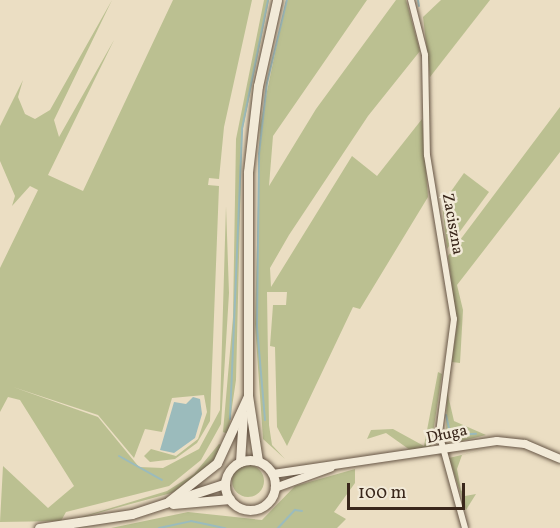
<!DOCTYPE html>
<html>
<head>
<meta charset="utf-8">
<style>
	body { margin:0 }
	#map { position:relative; width:560px; height:528px; overflow:hidden; background:#ebdec3; font-family:Vollkorn,serif }
	div>[style] { position:absolute }
	[style*='--x'] { left:calc(var(--x)*1px); top:calc(var(--y)*1px); width:calc(var(--w)*1px); rotate:calc(var(--a)*1deg) }
	.green>* { inset:0; background:#bbc091 }
	.round { border-radius:50% }
	.water>* { inset:0; background:#9bbbbc }
	.stream>* { height:2px; margin:-1px; padding:0 1px; transform-origin:1px; border-radius:1px; background:#9bbbbc }
	.roads { filter:drop-shadow(0 0 2px #665545) drop-shadow(0 0 2px #665545) }
	.minor>* { height:6px; margin:-3px; padding:0 3px; transform-origin:3px; border-radius:3px; background:#f2ead8 }
	.tertiary>* { height:8px; margin:-4px; padding:0 4px; transform-origin:4px; border-radius:4px; background:#f2ead8 }
	.secondary>* { height:9px; margin:-4.5px; padding:0 4.5px; transform-origin:4.5px; border-radius:4.5px; background:#f2ead8 }
	.secondary>.ring { margin:-4.5px; padding:0; box-sizing:content-box; background:none; border:9px solid #f2ead8; border-radius:50% }
	span { translate:-50% -50%; white-space:nowrap; text-align:center; line-height:1.15; -webkit-text-stroke:5px #f2ead8; paint-order:stroke }
	.street-label { font-size:16px; color:#3a271b }
	.scale { position:absolute; left:347px; top:483px; width:118px; height:27px; box-sizing:border-box; border:3px solid #3a271b; border-top:0; padding-left:8px; font-size:18px; line-height:21px; white-space:nowrap; color:#3a271b; -webkit-text-stroke:4px #f2ead8; paint-order:stroke }
</style>
</head>
<body>
<div id="map">
	<div class="green">
		<div style="clip-path:polygon(112px 0,54px 120px,59px 137px,114px 40px,48px 175px,83px 191px,173px 0,252px 0,224px 127px,219px 179px,209px 178px,208px 185px,219px 186px,210px 421px,197px 443px,175px 459px,150px 462px,144px 456px,151px 449px,176px 456px,198px 439px,207px 412px,204px 395px,172px 398px,162px 432px,145px 429px,134px 458px,98px 415px,13px 387px,98px 417px,139px 467px,163px 468px,199px 449px,220px 410px,226px 206px,229px 293px,221px 424px,201px 460px,169px 486px,66px 512px,61px 521px,0 522px,3px 466px,48px 508px,74px 486px,20px 400px,8px 397px,0 412px,0 268px,38px 190px,30px 186px,12px 206px,15px 196px,0 161px,0 126px,23px 80px,18px 97px,25px 114px,35px 119px,50px 110px)"></div>
		<div style="clip-path:polygon(264px 0,269px 0,242px 133px,236px 380px,228px 434px,223px 432px,233px 317px,236px 139px)"></div>
		<div style="clip-path:polygon(286px 0,367px 0,273px 136px,269px 186px,316px 109px,396px 0,406px 0,420px 51px,368px 116px,289px 235px,270px 268px,271px 287px,352px 156px,377px 176px,422px 119px,428px 197px,360px 309px,353px 307px,287px 446px,277px 427px,275px 347px,270px 346px,273px 305px,286px 305px,287px 292px,267px 292px,269px 425px,272px 445px,285px 459px,263px 439px,255px 324px,260px 125px)"></div>
		<div style="clip-path:polygon(441px 0,490px 0,430px 77px,423px 17px)"></div>
		<div style="clip-path:polygon(560px 107px,560px 152px,457px 285px,463px 310px,460px 363px,452px 362px,457px 324px,448px 256px)"></div>
		<div style="clip-path:polygon(464px 173px,489px 192px,447px 249px,442px 204px)"></div>
		<div style="clip-path:polygon(438px 372px,442px 374px,431px 446px,410px 450px,386px 433px,367px 439px,371px 430px,393px 429px,424px 446px)"></div>
		<div style="clip-path:polygon(447px 391px,454px 421px,486px 435px,458px 442px,446px 434px)"></div>
		<div style="clip-path:polygon(219px 444px,224px 446px,210px 465px,175px 492px,68px 521px,167px 491px,194px 474px)"></div>
		<div style="clip-path:polygon(503px 445px,462px 455px,457px 469px,461px 490px,465px 496px,476px 494px,466px 510px,449px 458px)"></div>
		<div class="round" style="left:232px;top:465px;width:32px;height:32px"></div>
		<div style="clip-path:polygon(355px 469px,355px 483px,334px 512px,346px 519px,337px 528px,111px 528px,188px 512px,262px 520px,295px 486px)"></div>
	</div>
	<div class="water">
		<div style="clip-path:polygon(193px 397px,200px 399px,202px 414px,195px 438px,174px 453px,160px 450px,174px 402px,186px 404px)"></div>
	</div>
	<div class="stream">
		<div style="--x:418;--y:0;--w:6;--a:81"></div>
		<div style="--x:446;--y:415;--w:17;--a:77"></div>
		<div style="--x:230;--y:419;--w:290;--a:-87.6"></div>
		<div style="--x:242;--y:129;--w:132;--a:-78.6"></div>
		<div style="--x:265;--y:420;--w:94;--a:-94.9"></div>
		<div style="--x:257;--y:326;--w:172;--a:-89.3"></div>
		<div style="--x:259;--y:154;--w:71;--a:-83.6"></div>
		<div style="--x:267;--y:83;--w:85;--a:-76.5"></div>
		<div style="--x:454;--y:435;--w:22;--a:-3"></div>
		<div style="--x:119;--y:456;--w:49;--a:29.2"></div>
		<div style="--x:159;--y:528;--w:33;--a:-12"></div>
		<div style="--x:191;--y:521;--w:35;--a:12"></div>
		<div style="--x:278;--y:528;--w:25;--a:-47"></div>
		<div style="--x:295;--y:510;--w:7;--a:8"></div>
	</div>
	<div class="roads">
		<div class="minor">
			<div style="--x:411;--y:0;--w:57;--a:75.7"></div>
			<div style="--x:425;--y:55;--w:100;--a:88.9"></div>
			<div style="--x:427;--y:155;--w:166;--a:80.7"></div>
			<div style="--x:454;--y:319;--w:115;--a:97.5"></div>
			<div style="--x:439;--y:433;--w:98;--a:74.7"></div>
		</div>
		<div class="tertiary">
			<div style="--x:273;--y:474;--w:226;--a:-8.4"></div>
			<div style="--x:497;--y:441;--w:28;--a:6"></div>
			<div style="--x:525;--y:444;--w:38;--a:23"></div>
			<div style="--x:275;--y:488;--w:59;--a:-20"></div>
		</div>
		<div class="secondary">
			<div class="ring" style="left:225px;top:460px;width:41px;height:41px"></div>
			<div style="--x:258;--y:461;--w:66;--a:-98.7"></div>
			<div style="--x:248;--y:396;--w:224;--a:-90"></div>
			<div style="--x:248;--y:172;--w:87;--a:-83.4"></div>
			<div style="--x:258;--y:86;--w:88;--a:-77.5"></div>
			<div style="--x:240;--y:462;--w:48;--a:-86.4"></div>
			<div style="--x:169;--y:501;--w:61;--a:-38.4"></div>
			<div style="--x:217;--y:463;--w:74;--a:-65.2"></div>
			<div style="--x:173;--y:504;--w:57;--a:-5"></div>
			<div style="--x:39;--y:528;--w:94;--a:-8.6"></div>
			<div style="--x:132;--y:514;--w:97;--a:-18.1"></div>
		</div>
	</div>
	<div class="street-label">
		<span style="left:452px;top:224px;rotate:80deg">Zaciszna</span>
		<span style="left:447px;top:435px;rotate:-12deg">Długa</span>
	</div>
	<div class="scale">100 m</div>
</div>
</body>
</html>
